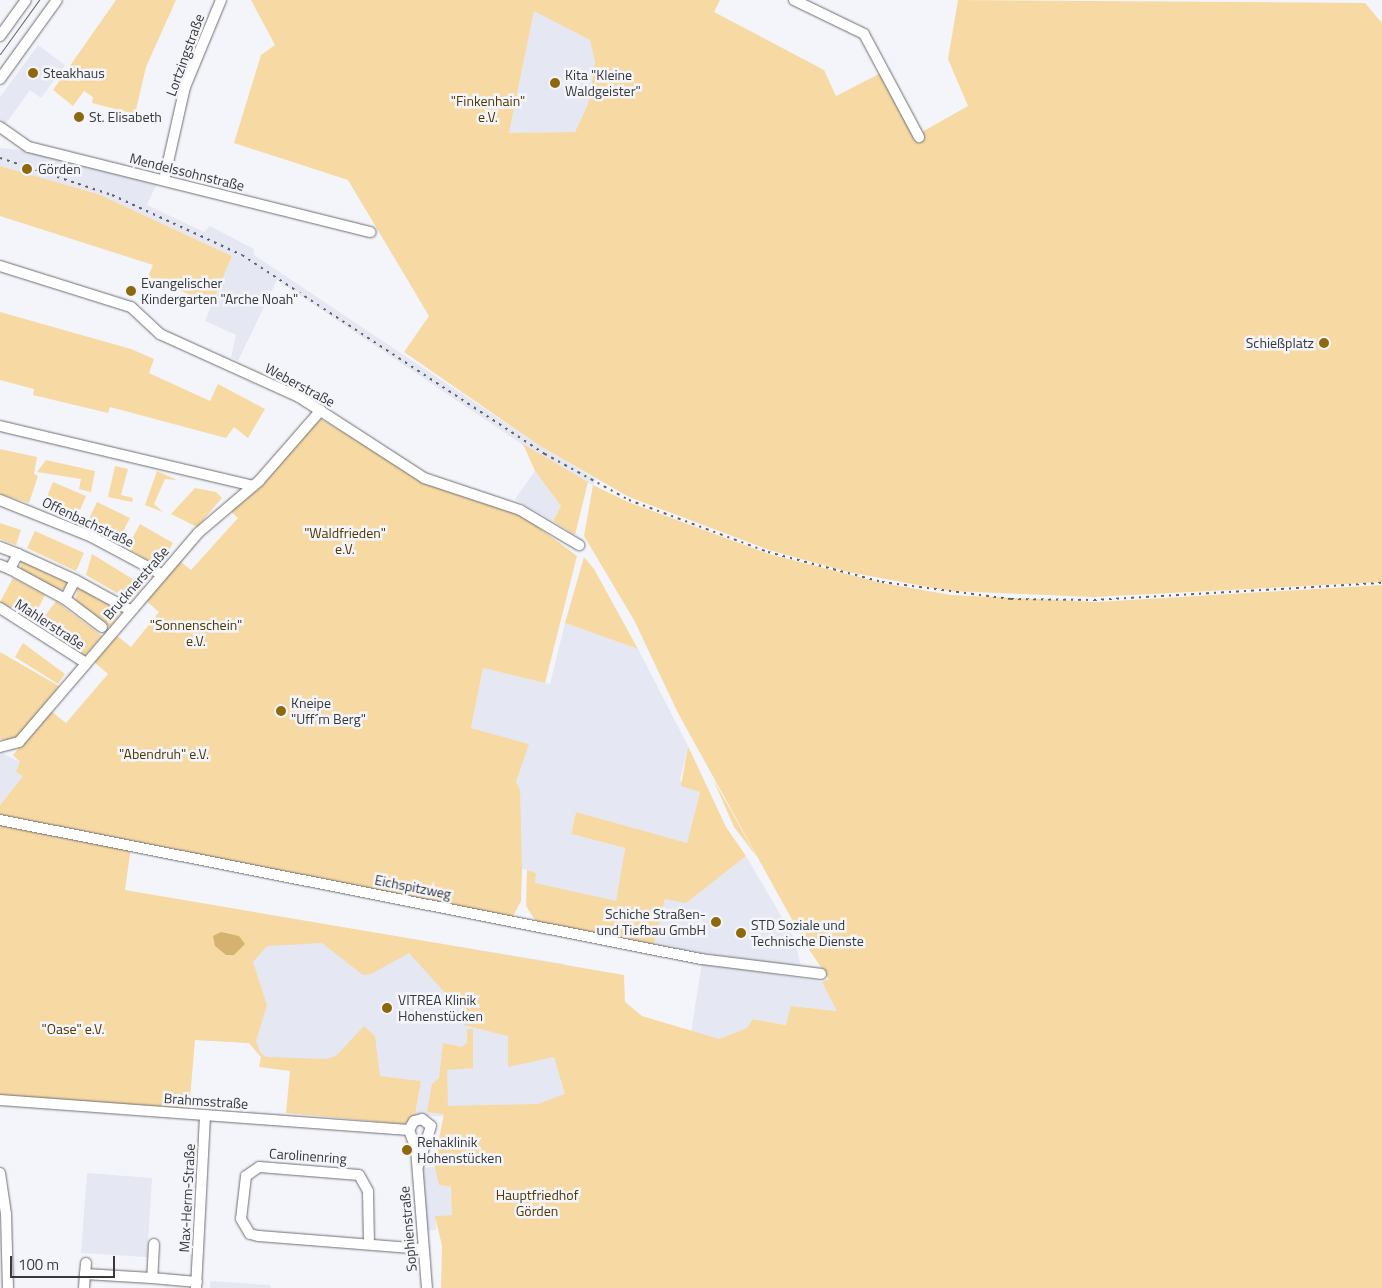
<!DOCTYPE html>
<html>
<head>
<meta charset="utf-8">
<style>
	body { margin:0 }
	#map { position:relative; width:1382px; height:1288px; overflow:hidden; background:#f4f5fa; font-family:"Titillium Web",sans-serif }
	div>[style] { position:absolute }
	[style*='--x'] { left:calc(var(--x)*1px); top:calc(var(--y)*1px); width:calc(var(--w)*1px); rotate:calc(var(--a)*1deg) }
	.built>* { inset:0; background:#e5e7f3 }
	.green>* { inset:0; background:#f7d9a3 }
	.water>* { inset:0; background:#d5b26f }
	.roads { filter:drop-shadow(0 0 1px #6d6e72) drop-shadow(0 0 1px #6d6e72) }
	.minor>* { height:10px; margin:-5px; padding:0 5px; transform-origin:5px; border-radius:5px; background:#fff }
	.tram>* { height:1px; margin:-0.5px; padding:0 0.5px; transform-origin:0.5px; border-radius:0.5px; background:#636366 }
	.rail>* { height:2px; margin-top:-1px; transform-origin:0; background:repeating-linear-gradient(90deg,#636366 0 2.5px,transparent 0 7.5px) }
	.dots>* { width:14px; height:14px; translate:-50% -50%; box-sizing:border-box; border:2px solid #f4f5fa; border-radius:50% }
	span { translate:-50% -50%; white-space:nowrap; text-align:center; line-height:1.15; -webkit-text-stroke:5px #f4f5fa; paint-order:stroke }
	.street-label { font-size:14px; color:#39393b }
	.poi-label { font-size:14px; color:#39393b }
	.left { translate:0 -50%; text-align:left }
	.right { translate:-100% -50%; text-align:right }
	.park-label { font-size:14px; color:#513900 }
	.scale { position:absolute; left:10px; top:1256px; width:105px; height:22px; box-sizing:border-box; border:2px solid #39393b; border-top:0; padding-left:6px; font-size:15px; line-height:18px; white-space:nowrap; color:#39393b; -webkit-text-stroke:4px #f4f5fa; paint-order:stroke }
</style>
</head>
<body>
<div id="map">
	<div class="built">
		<div style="clip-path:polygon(534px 10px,590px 40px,595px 62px,588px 104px,575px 132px,509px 133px)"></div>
		<div style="clip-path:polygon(38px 45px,65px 65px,41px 98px,30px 90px,5px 125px,0 121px,0 97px)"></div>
		<div style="clip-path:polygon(0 148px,24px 150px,157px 183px,147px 205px,204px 232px,210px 226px,254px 249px,254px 255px,540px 446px,596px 479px,593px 485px,541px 457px,277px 280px,238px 361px,231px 357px,236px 335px,205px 321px,232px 256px,98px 194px,0 166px)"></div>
		<div style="clip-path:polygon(535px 471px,561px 506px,553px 521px,515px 499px)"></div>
		<div style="clip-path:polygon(565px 623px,638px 649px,688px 746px,680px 780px,700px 791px,687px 844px,576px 812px,571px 834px,625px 848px,616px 902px,534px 883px,536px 873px,520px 868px,516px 782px,528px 744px,471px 728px,483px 668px,550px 684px)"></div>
		<div style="clip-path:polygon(0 752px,20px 762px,23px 776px,0 805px)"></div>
		<div style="clip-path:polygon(746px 856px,794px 938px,801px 966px,700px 957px,653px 948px,665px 899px,720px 876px)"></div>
		<div style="clip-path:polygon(204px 905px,565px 964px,574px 1122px,415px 1115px,421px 1081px,266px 1063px,249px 1043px,195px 1040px)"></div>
		<div style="clip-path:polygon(702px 962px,822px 982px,838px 1011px,791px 1006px,787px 1025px,754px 1019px,747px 1028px,719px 1039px,691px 1033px)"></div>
		<div style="clip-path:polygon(436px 1167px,439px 1185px,451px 1187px,452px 1215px,436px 1216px,436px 1230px,425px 1231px,421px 1168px)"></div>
		<div style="clip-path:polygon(87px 1173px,152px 1178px,147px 1257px,81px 1253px)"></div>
		<div style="clip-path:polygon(210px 1281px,270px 1285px,271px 1288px,210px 1288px)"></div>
	</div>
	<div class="green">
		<div style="clip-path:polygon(116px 0,176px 0,146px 67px,135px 114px,92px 103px,93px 97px,84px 91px,73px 106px,53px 90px)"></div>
		<div style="clip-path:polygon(evenodd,251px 0,720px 0,714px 12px,824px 70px,836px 96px,881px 73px,915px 136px,968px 106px,948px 59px,958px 0,1365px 3px,1382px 23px,1382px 582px,1094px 597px,950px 591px,848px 572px,769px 550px,629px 497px,540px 446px,404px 352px,429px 316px,348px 180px,234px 143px,261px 55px,275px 45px,251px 0,534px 11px,590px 40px,595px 62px,588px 104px,575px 132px,509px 133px,534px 11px)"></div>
		<div style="clip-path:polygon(0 166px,98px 194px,232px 256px,212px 304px,148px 277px,153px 265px,0 216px)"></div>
		<div style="clip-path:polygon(0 312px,131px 349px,154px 359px,149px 373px,210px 401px,218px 384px,265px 409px,248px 438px,234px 427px,226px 438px,110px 407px,108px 413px,33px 395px,34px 389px,0 380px)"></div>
		<div style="clip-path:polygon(321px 419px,420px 479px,519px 513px,577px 556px,545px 683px,483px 668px,471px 728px,529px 744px,516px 782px,520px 790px,522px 869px,521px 901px,512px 918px,0 816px,0 805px,23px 776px,16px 772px,20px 762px,13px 755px,51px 711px,66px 723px,108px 674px,93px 661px,115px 634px,131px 647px,159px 612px,144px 599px,200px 539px,181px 562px,191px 570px,238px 518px,228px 509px)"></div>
		<div style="clip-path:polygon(523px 444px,588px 482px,575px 535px,553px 521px,561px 506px,535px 471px)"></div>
		<div style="clip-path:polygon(0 449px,37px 457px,34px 474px,38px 476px,29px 503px,0 494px)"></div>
		<div style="clip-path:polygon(46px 460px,95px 471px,91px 492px,79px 489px,81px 479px,37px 472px)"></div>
		<div style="clip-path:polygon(115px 466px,128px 469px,121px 495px,133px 498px,132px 502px,108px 497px)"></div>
		<div style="clip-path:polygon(157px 471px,177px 480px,165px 479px,154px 504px,163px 512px,145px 505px)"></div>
		<div style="clip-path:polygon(53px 482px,86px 496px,75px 522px,42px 509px)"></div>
		<div style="clip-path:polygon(evenodd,593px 485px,628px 502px,769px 554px,882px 583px,951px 595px,1097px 602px,1382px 585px,1382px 1288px,441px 1288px,442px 1246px,435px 1216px,452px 1215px,451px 1187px,439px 1185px,434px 1163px,444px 1114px,427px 1112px,432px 1084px,439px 1078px,443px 1043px,462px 1047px,467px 1043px,467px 1029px,473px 1029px,473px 1068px,447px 1070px,448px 1106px,538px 1104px,565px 1094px,554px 1057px,508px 1067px,508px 1036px,464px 1025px,464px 1005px,448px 996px,409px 953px,371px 974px,363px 975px,322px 943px,267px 946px,253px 962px,267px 1005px,256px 1041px,260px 1052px,266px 1057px,326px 1059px,336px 1056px,364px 1026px,375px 1036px,380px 1076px,421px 1081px,415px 1115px,404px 1124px,286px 1113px,290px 1071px,259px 1067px,261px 1057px,249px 1043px,195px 1040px,189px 1111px,0 1095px,0 821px,131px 847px,125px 890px,624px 975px,625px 1002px,642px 1016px,719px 1039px,747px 1028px,753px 1019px,786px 1025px,791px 1006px,837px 1011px,822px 982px,829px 979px,806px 945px,678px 713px,634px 620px,584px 536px,593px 485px,227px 936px,238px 936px,233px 955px,226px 955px,215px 946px,227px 936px)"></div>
		<div style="clip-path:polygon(195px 488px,216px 492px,222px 498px,197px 527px,171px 514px)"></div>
		<div style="clip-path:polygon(97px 502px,130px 518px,117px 543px,85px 527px)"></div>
		<div style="clip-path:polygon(0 523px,21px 530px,16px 545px,0 539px)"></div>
		<div style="clip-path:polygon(140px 524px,173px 543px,160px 567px,127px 548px)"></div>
		<div style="clip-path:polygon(35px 531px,84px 553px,76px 571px,27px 548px)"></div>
		<div style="clip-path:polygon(92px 554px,144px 586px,131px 601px,86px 575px)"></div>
		<div style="clip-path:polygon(584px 557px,594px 569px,638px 649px,565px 623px)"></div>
		<div style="clip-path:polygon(22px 561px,69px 583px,60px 591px,20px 569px)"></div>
		<div style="clip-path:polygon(13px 578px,45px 595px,33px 619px,0 602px)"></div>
		<div style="clip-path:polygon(78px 587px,123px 610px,110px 627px,75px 601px)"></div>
		<div style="clip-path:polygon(56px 601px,102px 636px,84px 657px,39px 624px)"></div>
		<div style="clip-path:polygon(23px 643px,65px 674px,58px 684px,15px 657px)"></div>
		<div style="clip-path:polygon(0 652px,59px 686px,16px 741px,0 739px)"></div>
		<div style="clip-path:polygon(688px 746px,726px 827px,746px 856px,686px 903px,665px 899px,653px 948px,537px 923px,526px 906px,527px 870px,536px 873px,535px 883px,616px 901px,625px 848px,571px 834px,576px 812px,687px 843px,700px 792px,681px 786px)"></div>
		<div style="clip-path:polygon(713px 779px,757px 857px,734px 827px)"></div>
	</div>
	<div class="water">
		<div style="clip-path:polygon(221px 932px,239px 936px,245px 944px,234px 955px,226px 955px,215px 946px,213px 936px)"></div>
	</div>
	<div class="roads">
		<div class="minor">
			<div style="--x:794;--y:0;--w:78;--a:25.9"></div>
			<div style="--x:864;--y:34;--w:117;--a:61.9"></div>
			<div style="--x:0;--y:36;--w:44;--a:-54.2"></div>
			<div style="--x:0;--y:79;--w:97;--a:-54.2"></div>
			<div style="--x:0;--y:127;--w:35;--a:35"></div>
			<div style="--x:29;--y:147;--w:352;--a:14"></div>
			<div style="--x:164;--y:180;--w:95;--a:-77.3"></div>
			<div style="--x:185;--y:87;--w:94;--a:-67.5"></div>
			<div style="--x:0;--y:266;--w:137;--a:17.4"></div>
			<div style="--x:131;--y:307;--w:40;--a:43"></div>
			<div style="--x:160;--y:334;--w:153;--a:24.4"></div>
			<div style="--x:299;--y:397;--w:149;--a:32.9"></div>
			<div style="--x:424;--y:478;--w:101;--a:18.4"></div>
			<div style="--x:520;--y:510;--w:69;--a:30.7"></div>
			<div style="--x:0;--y:426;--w:260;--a:13.3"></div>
			<div style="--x:0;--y:500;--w:99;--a:21.9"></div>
			<div style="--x:92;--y:537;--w:78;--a:28.2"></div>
			<div style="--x:0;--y:547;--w:19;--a:21"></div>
			<div style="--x:0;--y:565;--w:11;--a:22"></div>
			<div style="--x:65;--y:599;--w:63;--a:-151.4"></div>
			<div style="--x:10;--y:569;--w:17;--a:-62"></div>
			<div style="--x:18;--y:554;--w:63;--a:24.5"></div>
			<div style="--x:0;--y:608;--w:102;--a:32.6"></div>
			<div style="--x:102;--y:627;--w:46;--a:-142.9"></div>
			<div style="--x:65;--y:599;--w:21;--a:-62"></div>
			<div style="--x:75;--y:580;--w:63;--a:28.6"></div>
			<div style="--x:0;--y:747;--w:20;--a:-15"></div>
			<div style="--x:19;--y:742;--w:275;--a:-49.4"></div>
			<div style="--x:198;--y:533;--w:80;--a:-40.4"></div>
			<div style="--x:259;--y:481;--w:94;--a:-48.9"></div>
			<div style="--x:0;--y:820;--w:715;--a:11.22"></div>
			<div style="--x:701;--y:959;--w:121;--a:7.1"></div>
			<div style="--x:0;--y:1100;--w:410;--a:4.2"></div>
			<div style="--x:409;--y:1130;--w:20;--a:70"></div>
			<div style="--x:416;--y:1149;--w:139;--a:85.5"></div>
			<div style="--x:409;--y:1130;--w:10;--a:-61"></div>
			<div style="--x:414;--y:1121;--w:8;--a:-14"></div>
			<div style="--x:422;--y:1119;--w:11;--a:38"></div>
			<div style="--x:431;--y:1126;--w:42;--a:108"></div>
			<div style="--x:0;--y:1173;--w:41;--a:81.7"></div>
			<div style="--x:6;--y:1214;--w:74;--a:88.5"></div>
			<div style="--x:154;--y:1244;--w:34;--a:93"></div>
			<div style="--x:152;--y:1278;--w:45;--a:5.1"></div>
			<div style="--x:369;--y:1244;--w:53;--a:-91.1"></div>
			<div style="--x:368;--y:1191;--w:18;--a:-119"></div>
			<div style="--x:359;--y:1175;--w:100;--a:-175.4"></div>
			<div style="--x:259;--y:1167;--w:16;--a:145"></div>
			<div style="--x:246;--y:1176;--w:43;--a:96.6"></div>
			<div style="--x:241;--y:1219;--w:17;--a:59"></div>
			<div style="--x:250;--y:1234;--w:9;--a:13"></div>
			<div style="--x:259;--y:1236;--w:165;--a:4.5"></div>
			<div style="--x:86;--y:1263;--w:11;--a:95"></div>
			<div style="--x:85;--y:1274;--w:67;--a:3.4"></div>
			<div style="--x:84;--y:1288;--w:14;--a:-86"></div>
			<div style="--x:196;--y:1288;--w:172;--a:-87"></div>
		</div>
	</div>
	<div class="tram">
		<div style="--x:0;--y:54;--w:67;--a:-54.2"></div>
	</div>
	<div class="rail">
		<div style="--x:0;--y:158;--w:118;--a:18.3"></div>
		<div style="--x:112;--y:195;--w:143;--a:24.8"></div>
		<div style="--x:242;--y:255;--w:363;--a:33.3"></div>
		<div style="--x:545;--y:454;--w:96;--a:28.7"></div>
		<div style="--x:629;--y:500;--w:148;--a:20.5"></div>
		<div style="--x:768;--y:552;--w:118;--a:14.7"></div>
		<div style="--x:882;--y:582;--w:130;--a:7.5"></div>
		<div style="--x:1011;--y:599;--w:83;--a:0.7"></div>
		<div style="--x:1094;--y:600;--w:289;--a:-3.4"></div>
	</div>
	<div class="dots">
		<div style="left:33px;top:73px;background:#8e680c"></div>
		<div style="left:555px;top:83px;background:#8e680c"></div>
		<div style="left:79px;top:117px;background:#8e680c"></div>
		<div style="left:27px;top:169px;background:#8e680c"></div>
		<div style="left:131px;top:291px;background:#8e680c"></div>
		<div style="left:1324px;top:343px;background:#8e680c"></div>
		<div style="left:281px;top:711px;background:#8e680c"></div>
		<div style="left:716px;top:922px;background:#8e680c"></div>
		<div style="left:741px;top:933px;background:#8e680c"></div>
		<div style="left:387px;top:1008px;background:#8e680c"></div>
		<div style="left:407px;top:1150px;background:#8e680c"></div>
	</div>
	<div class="street-label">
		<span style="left:185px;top:55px;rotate:-70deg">Lortzingstraße</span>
		<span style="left:187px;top:172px;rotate:14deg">Mendelssohnstraße</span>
		<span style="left:300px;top:385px;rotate:28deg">Weberstraße</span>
		<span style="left:88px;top:522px;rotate:25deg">Offenbachstraße</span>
		<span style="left:136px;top:583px;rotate:-49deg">Brucknerstraße</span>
		<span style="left:50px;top:624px;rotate:33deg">Mahlerstraße</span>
		<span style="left:413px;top:887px;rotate:11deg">Eichspitzweg</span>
		<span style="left:206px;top:1101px;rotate:4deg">Brahmsstraße</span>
		<span style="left:308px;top:1156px;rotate:4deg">Carolinenring</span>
		<span style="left:187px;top:1198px;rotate:-87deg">Max-Herm-Straße</span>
		<span style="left:408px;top:1229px;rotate:-95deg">Sophienstraße</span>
	</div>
	<div class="poi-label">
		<span class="left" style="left:43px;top:73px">Steakhaus</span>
		<span class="left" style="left:565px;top:83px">Kita "Kleine<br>Waldgeister"</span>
		<span class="left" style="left:89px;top:117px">St. Elisabeth</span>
		<span class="left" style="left:38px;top:169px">Görden</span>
		<span class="left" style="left:141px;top:291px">Evangelischer<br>Kindergarten "Arche Noah"</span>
		<span class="right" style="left:1314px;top:343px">Schießplatz</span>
		<span class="left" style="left:291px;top:711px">Kneipe<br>"Uff´m Berg"</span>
		<span class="right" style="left:706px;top:922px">Schiche Straßen-<br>und Tiefbau GmbH</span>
		<span class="left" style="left:751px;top:933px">STD Soziale und<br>Technische Dienste</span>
		<span class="left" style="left:398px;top:1008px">VITREA Klinik<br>Hohenstücken</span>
		<span class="left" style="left:417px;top:1150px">Rehaklinik<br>Hohenstücken</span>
	</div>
	<div class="park-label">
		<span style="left:488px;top:109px">"Finkenhain"<br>e.V.</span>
		<span style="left:345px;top:541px">"Waldfrieden"<br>e.V.</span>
		<span style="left:196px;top:633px">"Sonnenschein"<br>e.V.</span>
		<span style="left:164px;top:754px">"Abendruh" e.V.</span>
		<span style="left:73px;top:1029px">"Oase" e.V.</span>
		<span style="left:537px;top:1203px">Hauptfriedhof<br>Görden</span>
	</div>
	<div class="scale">100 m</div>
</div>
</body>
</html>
